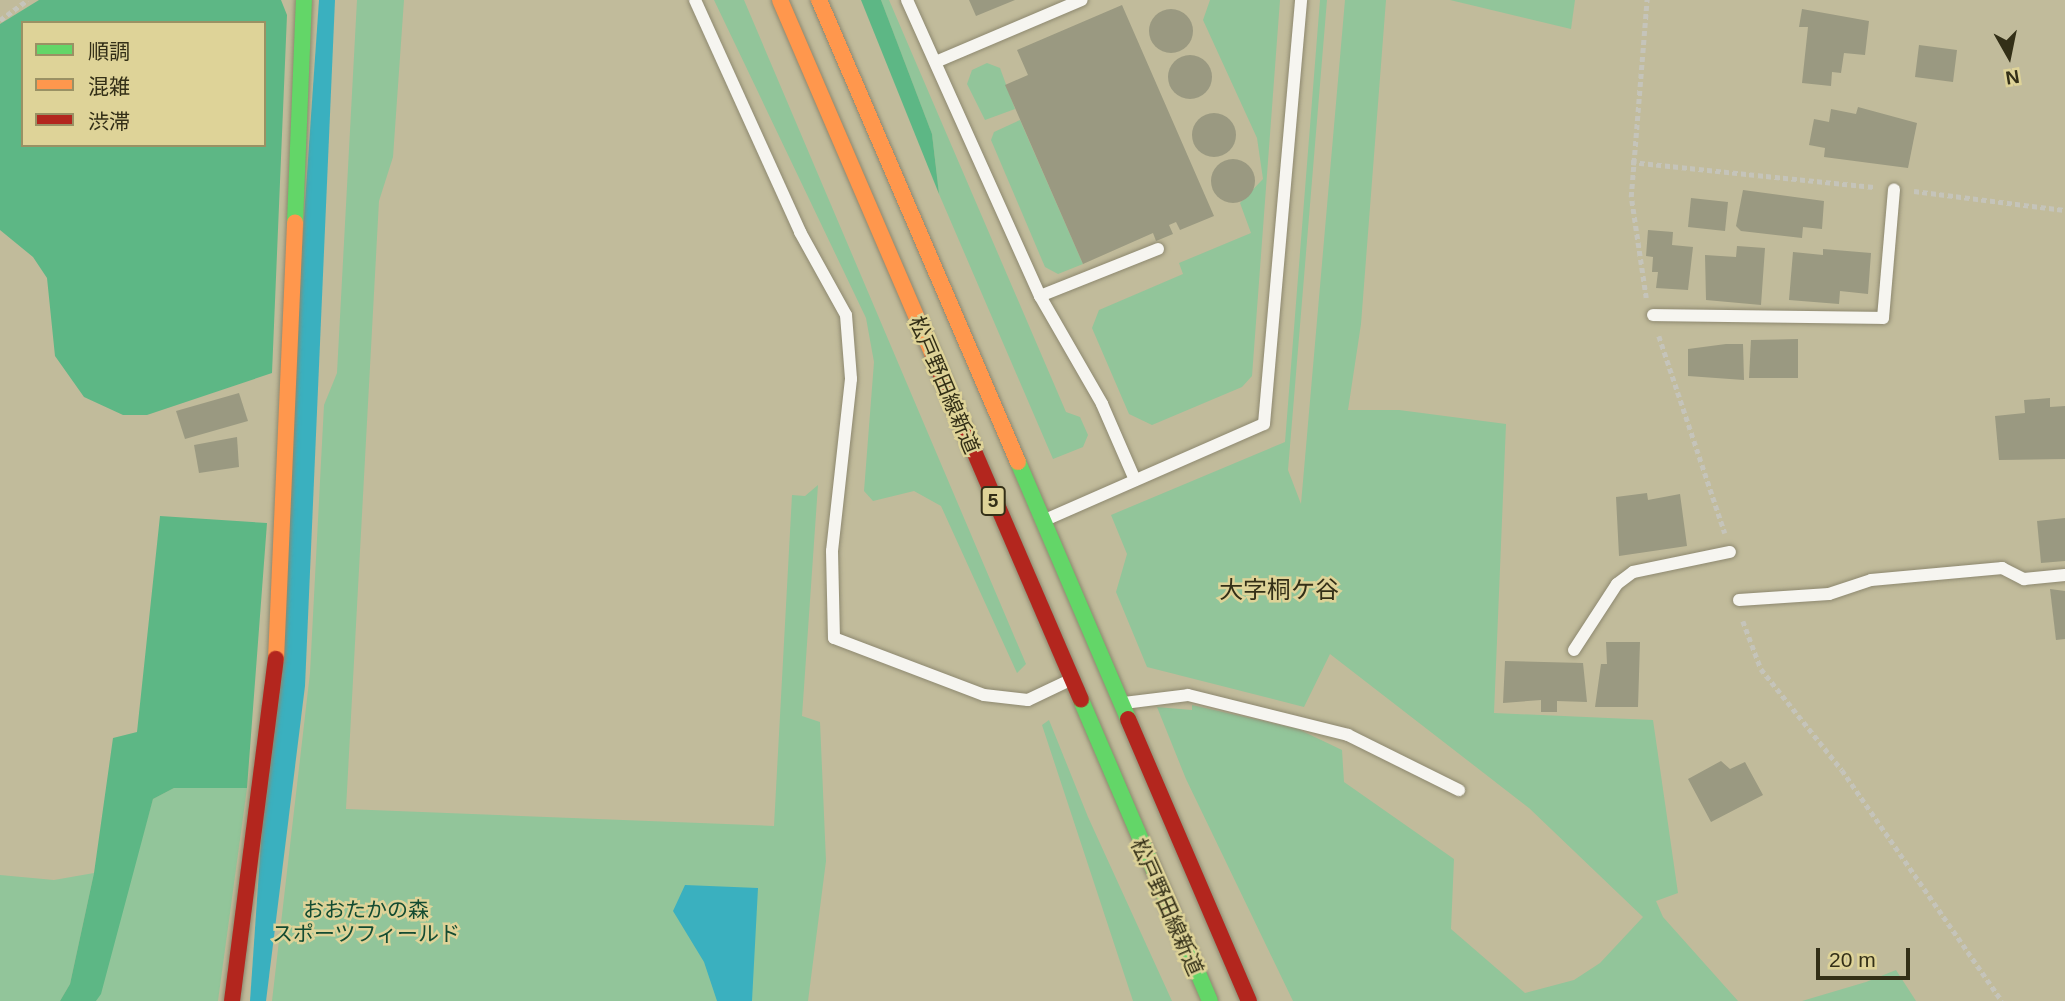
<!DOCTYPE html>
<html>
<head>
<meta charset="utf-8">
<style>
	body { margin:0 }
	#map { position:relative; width:2065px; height:1001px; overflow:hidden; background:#c1bb9b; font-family:Arial,"Noto Sans JP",sans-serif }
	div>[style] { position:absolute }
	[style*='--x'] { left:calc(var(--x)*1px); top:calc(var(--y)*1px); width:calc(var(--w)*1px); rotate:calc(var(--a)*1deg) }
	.green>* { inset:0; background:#92c59a }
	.forest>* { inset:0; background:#5db785 }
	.water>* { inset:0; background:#3ab0bf }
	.building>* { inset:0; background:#9a9981 }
	.round { border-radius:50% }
	.path>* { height:4.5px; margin-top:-2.25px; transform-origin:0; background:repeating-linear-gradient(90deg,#c5c4ba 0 5px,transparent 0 8.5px) }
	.roads { filter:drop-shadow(0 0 2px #8d886f) drop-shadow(0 0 2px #8d886f) }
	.lane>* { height:12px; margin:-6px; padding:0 6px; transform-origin:6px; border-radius:6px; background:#f6f5f0 }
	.fast>* { height:16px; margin:-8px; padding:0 8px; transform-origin:8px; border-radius:8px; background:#63d668 }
	.slow>* { height:16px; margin:-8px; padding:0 8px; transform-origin:8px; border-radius:8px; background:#ff974d }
	.jam>* { height:16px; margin:-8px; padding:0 8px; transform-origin:8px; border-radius:8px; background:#b3261e }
	span { translate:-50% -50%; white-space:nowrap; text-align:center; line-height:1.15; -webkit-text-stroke:5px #ded398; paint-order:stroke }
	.shield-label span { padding:2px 5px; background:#ded398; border:2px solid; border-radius:5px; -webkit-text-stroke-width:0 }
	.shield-label { font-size:19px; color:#332f17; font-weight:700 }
	.street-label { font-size:21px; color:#332f17 }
	.park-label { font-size:21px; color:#134b31 }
	.quarter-label { font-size:24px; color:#332f17 }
	.legend { position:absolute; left:21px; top:21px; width:245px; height:126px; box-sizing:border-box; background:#ded398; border:2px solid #9a9164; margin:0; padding:9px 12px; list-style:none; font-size:21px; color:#332f17 }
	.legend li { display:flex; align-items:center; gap:14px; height:35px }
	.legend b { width:35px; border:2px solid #9a9164 }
	.north { position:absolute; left:1974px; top:21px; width:70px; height:70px; -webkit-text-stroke:5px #ded398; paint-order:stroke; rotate:171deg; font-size:19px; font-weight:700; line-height:28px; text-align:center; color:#332f17 }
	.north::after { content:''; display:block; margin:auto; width:24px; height:32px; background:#332f17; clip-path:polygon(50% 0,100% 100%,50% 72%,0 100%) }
	.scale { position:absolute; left:1816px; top:948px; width:94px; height:32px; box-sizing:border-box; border:4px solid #332f17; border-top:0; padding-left:9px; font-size:21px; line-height:24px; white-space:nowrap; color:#332f17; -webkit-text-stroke:5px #ded398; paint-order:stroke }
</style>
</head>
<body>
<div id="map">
	<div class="green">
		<div style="clip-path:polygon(357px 0,404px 0,393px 157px,379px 201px,346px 809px,774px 826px,792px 495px,805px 496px,818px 485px,802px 716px,820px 722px,826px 861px,808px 1001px,272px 1001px,310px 673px,324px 405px,337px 373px)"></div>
		<div style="clip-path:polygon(714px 0,744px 0,1026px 664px,1017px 673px,941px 506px,914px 491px,873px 501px,864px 491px,874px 362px,866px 318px)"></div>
		<div style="clip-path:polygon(881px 0,889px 0,1066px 412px,1080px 417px,1088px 435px,1083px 447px,1053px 459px,939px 194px,932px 134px)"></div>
		<div style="clip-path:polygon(1210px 0,1280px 0,1252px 376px,1242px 387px,1152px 425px,1129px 414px,1092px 328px,1099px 310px,1183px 274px,1179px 263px,1251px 233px,1240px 203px,1263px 179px,1257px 138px,1203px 20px)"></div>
		<div style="clip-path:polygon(1320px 0,1327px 0,1288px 470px,1301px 504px,1345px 0,1386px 0,1361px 324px,1348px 410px,1399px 410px,1506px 424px,1494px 713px,1653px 720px,1678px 893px,1656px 901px,1663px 917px,1738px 1001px,1293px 1001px,1186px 779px,1157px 707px,1192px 710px,1192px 705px,1298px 729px,1342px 750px,1344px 782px,1454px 859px,1451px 929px,1525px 993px,1574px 980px,1600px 963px,1643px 917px,1529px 808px,1330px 654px,1304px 707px,1147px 667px,1116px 592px,1127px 554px,1111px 515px,1285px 442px)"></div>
		<div style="clip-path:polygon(1450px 0,1575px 0,1571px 29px)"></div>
		<div style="clip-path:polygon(987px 63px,1000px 68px,1015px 109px,985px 120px,967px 84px,972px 70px)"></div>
		<div style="clip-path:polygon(1020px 120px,1083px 264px,1058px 274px,1045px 267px,991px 140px,994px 132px)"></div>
		<div style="clip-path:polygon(1049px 720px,1088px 817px,1172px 1001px,1133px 1001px,1042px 725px)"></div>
		<div style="clip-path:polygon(174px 788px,247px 788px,218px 1001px,96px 1001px,153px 799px)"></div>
		<div style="clip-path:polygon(94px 873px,70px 984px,60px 1001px,0 1001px,0 875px,54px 880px)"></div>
		<div style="clip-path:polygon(1896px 970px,1916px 1001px,1802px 1001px,1866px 982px)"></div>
	</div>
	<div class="forest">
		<div style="clip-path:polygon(evenodd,39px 0,281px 0,287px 15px,272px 373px,147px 415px,123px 415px,84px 397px,55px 356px,47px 278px,33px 257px,0 230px,0 24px,39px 0,23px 23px,264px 23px,264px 145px,23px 145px,23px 23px)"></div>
		<div style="clip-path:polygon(861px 0,881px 0,932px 134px,939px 194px)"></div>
		<div style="clip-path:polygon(160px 516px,267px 523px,247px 788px,174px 788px,153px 799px,101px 994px,96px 1001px,60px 1001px,70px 984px,94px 873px,113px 738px,137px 732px)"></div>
	</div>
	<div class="water">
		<div style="clip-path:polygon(319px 0,335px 0,305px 686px,266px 1001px,250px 1001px)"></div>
		<div style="clip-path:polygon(685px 885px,758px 888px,752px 1001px,717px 1001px,704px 962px,673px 911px)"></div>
	</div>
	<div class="building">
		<div style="clip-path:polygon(969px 0,1015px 0,976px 16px)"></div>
		<div style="clip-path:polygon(1122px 5px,1214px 216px,1180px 230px,1176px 222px,1169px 225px,1173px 234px,1156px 241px,1153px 233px,1083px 264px,1005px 85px,1028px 75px,1017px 50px)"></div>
		<div class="round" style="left:1149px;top:9px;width:44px;height:44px"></div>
		<div style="clip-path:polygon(1802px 9px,1869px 21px,1865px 55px,1844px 53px,1841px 73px,1832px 72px,1831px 86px,1802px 83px,1808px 27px,1799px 27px)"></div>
		<div style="clip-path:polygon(1919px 45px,1957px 50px,1953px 82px,1915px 77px)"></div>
		<div class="round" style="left:1168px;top:55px;width:44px;height:44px"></div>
		<div style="clip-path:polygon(1858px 107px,1917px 123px,1908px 168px,1824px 157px,1825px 148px,1809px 145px,1814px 119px,1829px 122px,1831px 109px,1856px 114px)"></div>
		<div class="round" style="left:1192px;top:113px;width:44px;height:44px"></div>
		<div class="round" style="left:1211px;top:159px;width:44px;height:44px"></div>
		<div style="clip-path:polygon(1743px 190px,1824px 201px,1822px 229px,1803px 227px,1802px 238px,1741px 231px,1736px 226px)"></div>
		<div style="clip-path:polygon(1691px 198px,1728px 202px,1725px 231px,1688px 227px)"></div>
		<div style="clip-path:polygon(1648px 230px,1673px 232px,1672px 245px,1693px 247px,1688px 290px,1656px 288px,1658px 272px,1652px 272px,1653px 257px,1646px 256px)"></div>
		<div style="clip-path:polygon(1737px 246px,1765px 248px,1761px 305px,1706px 300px,1705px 255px,1736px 257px)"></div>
		<div style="clip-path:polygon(1823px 249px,1871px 253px,1868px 294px,1840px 291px,1839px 304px,1789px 300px,1793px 252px,1823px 255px)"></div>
		<div style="clip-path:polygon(1798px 339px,1798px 378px,1749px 378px,1751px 340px)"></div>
		<div style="clip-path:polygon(1726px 344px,1743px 344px,1744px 380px,1688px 376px,1688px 349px)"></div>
		<div style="clip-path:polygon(239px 393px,248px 421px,185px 439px,176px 411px)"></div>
		<div style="clip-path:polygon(2050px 398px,2050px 407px,2065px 406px,2065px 459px,1999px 460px,1995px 416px,2025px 413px,2024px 400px)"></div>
		<div style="clip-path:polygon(237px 437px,239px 467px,199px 473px,194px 445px)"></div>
		<div style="clip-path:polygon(1647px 493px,1648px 500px,1680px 494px,1687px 546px,1619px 556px,1616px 497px)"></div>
		<div style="clip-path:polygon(2065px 518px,2065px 561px,2041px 563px,2037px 521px)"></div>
		<div style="clip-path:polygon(2050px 589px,2065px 591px,2065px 639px,2056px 640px)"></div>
		<div style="clip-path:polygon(1606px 642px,1640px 642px,1638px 707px,1595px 707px,1601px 664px,1607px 664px)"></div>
		<div style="clip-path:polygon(1505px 661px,1583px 663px,1587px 702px,1557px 701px,1557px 712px,1541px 712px,1541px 700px,1503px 703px)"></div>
		<div style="clip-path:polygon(1721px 761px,1730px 769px,1745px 762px,1763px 795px,1711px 822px,1688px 779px)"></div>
	</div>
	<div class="path">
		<div style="--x:0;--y:20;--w:34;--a:-36"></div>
		<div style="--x:1631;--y:162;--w:244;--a:5.9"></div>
		<div style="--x:1914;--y:191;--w:152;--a:7.2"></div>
		<div style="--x:1646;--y:298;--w:102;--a:-98.4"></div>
		<div style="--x:1631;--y:197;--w:198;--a:-85.4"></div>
		<div style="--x:1659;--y:336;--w:208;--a:71.5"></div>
		<div style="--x:1743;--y:621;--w:51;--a:69.4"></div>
		<div style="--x:1761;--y:669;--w:129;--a:51.3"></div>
		<div style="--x:1842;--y:770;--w:281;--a:55.3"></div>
	</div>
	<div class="roads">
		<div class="lane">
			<div style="--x:695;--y:0;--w:255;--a:65.6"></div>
			<div style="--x:800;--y:232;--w:95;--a:61"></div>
			<div style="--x:846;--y:315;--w:64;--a:85.5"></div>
			<div style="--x:851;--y:379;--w:173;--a:96.3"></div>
			<div style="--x:832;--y:551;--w:87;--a:88.7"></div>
			<div style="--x:834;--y:638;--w:160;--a:20.8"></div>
			<div style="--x:984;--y:695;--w:44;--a:6.5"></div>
			<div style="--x:1028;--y:700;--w:44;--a:-25.4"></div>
			<div style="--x:907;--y:0;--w:325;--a:65.8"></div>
			<div style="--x:1040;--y:296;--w:125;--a:60.1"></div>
			<div style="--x:1102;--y:404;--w:83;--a:66.5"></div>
			<div style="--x:938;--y:61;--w:156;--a:-23"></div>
			<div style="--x:1040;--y:296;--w:127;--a:-21.7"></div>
			<div style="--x:1653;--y:315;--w:230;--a:0.7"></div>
			<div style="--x:1883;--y:318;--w:129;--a:-85.1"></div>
			<div style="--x:1045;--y:520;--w:239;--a:-23.7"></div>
			<div style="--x:1264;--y:424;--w:426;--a:-85"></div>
			<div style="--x:1739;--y:600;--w:90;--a:-3.8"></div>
			<div style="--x:1829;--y:594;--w:44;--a:-18.4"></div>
			<div style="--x:1871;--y:580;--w:132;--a:-5.2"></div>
			<div style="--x:2002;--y:568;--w:25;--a:27"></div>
			<div style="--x:2024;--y:579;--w:41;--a:-5.6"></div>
			<div style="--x:1574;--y:650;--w:79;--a:-56.9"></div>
			<div style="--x:1617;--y:584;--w:20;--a:-37"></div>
			<div style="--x:1633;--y:572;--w:99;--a:-11.7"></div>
			<div style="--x:1124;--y:703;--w:64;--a:-7.1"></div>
			<div style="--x:1188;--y:695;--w:165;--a:14"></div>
			<div style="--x:1348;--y:735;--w:124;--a:26.4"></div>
		</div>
		<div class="fast">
			<div style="--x:295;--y:222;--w:222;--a:-87.7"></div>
			<div style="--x:1018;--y:462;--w:280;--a:66.8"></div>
			<div style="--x:1081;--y:700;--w:327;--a:66.8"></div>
		</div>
		<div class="slow">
			<div style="--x:780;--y:0;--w:387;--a:66.7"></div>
			<div style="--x:819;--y:0;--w:503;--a:66.7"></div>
			<div style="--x:276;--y:659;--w:437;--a:-87.5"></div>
		</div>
		<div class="jam">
			<div style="--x:933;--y:356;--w:374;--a:66.7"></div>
			<div style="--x:1128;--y:719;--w:307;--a:66.8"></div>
			<div style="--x:232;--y:1001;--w:345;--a:-82.7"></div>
		</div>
	</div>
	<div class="shield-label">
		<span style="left:993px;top:501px">5</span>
	</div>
	<div class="street-label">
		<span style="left:944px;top:385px;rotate:67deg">松戸野田線新道</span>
		<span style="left:1167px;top:907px;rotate:66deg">松戸野田線新道</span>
	</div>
	<div class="park-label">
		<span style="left:366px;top:922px">おおたかの森<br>スポーツフィールド</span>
	</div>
	<div class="quarter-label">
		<span style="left:1279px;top:590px">大字桐ケ谷</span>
	</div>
	<ul class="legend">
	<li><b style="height:9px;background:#63d668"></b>順調</li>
	<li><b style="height:9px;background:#ff974d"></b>混雑</li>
	<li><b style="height:9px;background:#b3261e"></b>渋滞</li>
	</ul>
	<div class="north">N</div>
	<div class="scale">20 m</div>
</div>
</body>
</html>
